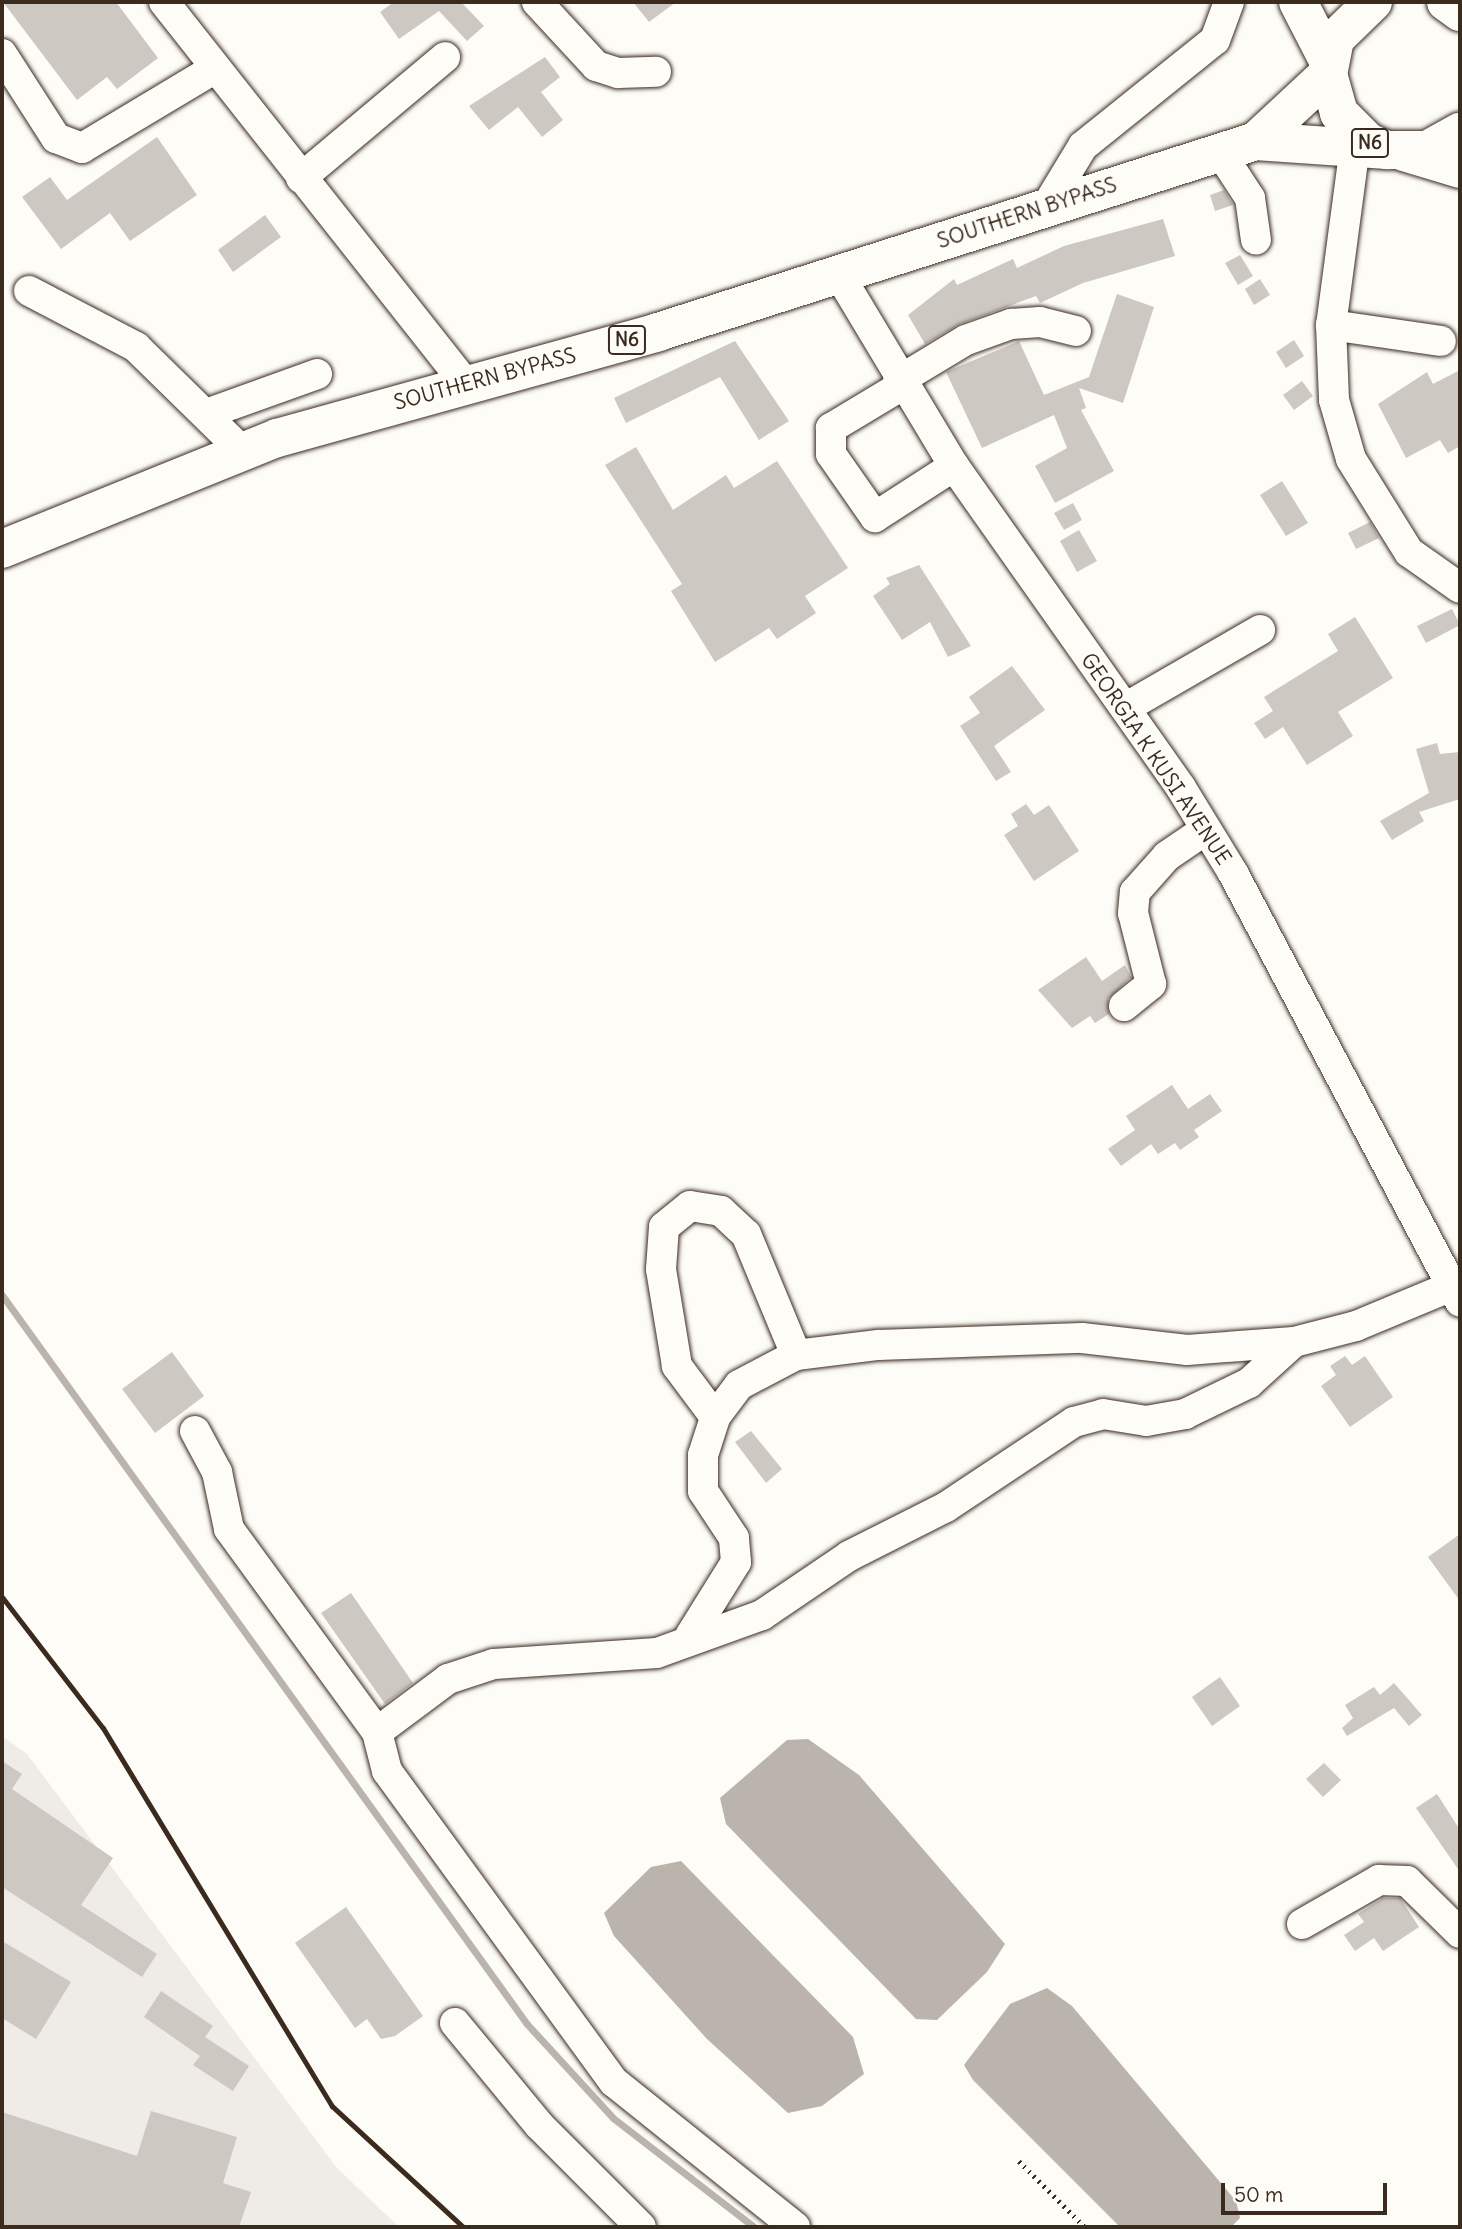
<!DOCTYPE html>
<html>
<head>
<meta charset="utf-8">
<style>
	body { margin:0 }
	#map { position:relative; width:1462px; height:2229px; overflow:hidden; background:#fdfcf7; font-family:Delius,sans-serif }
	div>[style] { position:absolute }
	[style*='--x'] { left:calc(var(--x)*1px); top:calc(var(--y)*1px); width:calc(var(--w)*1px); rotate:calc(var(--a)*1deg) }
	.built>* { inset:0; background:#efece7 }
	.water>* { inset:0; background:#bbb4ad }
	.stream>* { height:7px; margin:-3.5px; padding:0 3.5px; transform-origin:3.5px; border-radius:3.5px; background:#bbb4ad }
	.building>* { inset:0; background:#cdc8c2 }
	.path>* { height:4.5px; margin-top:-2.25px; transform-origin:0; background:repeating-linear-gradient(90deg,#3b2a1e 0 2px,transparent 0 7px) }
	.roads { filter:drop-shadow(0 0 2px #3b2a1e) drop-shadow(0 0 2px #3b2a1e) }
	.minor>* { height:30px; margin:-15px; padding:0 15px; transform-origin:15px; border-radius:15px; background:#fdfcf7 }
	.major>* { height:38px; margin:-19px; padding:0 19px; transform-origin:19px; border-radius:19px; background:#fdfcf7 }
	.highway>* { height:38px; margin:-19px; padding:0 19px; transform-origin:19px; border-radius:19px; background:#fdfcf7 }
	.rail>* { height:5px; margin:-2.5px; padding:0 2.5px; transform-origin:2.5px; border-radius:2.5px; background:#3b2a1e }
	span { translate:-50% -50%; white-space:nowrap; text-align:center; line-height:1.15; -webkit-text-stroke:5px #fdfcf7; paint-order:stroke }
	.shield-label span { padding:2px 5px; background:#fdfcf7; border:2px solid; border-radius:5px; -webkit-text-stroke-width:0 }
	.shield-label { font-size:19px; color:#3b2a1e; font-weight:700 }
	.street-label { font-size:21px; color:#3b2a1e }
	.frame { position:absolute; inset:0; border:4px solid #3b2a1e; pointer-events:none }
	.scale { position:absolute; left:1221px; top:2183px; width:166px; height:32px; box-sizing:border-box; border:4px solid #3b2a1e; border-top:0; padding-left:9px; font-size:21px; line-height:24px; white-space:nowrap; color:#3b2a1e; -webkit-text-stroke:5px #fdfcf7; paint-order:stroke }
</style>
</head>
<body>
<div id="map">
	<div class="built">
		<div style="clip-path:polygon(2px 1736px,27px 1754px,337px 2168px,399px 2227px,2px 2227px)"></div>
	</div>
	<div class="water">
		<div style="clip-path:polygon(808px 1739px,859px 1775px,1005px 1944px,987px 1972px,937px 2020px,916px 2019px,726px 1824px,720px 1798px,787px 1740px)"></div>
		<div style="clip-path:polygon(681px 1861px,853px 2037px,864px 2074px,822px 2106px,788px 2113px,707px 2039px,614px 1936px,604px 1913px,651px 1867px)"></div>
		<div style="clip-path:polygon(1047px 1988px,1072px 2006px,1236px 2201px,1240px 2218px,1231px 2227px,1120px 2227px,973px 2080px,964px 2065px,1010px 2004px)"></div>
	</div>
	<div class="stream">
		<div style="--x:2;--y:1295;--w:898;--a:54.24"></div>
		<div style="--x:527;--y:2024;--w:127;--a:47.5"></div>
		<div style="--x:613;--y:2118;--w:178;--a:37.7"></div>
	</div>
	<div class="building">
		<div style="clip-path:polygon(3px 2px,116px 2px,158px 58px,117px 89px,107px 77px,77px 100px)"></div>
		<div style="clip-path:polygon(394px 2px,461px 2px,484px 26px,467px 41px,439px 11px,399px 39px,380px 12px)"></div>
		<div style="clip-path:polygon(633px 2px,676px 2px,649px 22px)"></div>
		<div style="clip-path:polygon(545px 57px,560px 77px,541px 92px,563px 120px,542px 137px,518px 107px,489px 130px,469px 106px)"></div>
		<div style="clip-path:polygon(157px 137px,197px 195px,130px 241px,110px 213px,61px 249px,22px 197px,50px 177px,67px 200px)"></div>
		<div style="clip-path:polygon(1224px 190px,1233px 205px,1215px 211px,1210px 195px)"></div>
		<div style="clip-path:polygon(265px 215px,281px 237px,233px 272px,218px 250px)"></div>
		<div style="clip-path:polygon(1163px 219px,1175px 256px,1083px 283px,1040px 303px,1036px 296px,960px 324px,925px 344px,908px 315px,954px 279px,957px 285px,1013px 259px,1017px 268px,1064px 246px)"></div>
		<div style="clip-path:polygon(1240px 255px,1253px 276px,1238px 285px,1225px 263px)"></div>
		<div style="clip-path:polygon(1260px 279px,1270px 295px,1254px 305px,1245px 289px)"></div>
		<div style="clip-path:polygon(1117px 294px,1154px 307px,1123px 403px,1079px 388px,1086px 408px,1081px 410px,1114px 471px,1055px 503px,1035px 466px,1067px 448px,1054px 415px,982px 448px,946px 372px,1019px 341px,1044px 395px,1089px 377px)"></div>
		<div style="clip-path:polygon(1294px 340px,1304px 356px,1286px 368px,1276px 352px)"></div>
		<div style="clip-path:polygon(735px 341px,789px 421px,759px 440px,720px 377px,626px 423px,614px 398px)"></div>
		<div style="clip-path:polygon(1460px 370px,1460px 446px,1448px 453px,1440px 440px,1406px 458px,1378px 404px,1427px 372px,1433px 384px)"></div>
		<div style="clip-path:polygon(1302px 381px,1313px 396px,1294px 410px,1283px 395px)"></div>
		<div style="clip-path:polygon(636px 447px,673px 510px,726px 475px,734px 488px,777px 461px,848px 568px,805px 596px,816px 613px,777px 639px,769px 628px,715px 662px,671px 591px,682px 584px,605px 465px)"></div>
		<div style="clip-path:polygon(1282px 481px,1308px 523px,1286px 536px,1260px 495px)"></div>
		<div style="clip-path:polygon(1073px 503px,1082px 520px,1064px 530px,1054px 513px)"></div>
		<div style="clip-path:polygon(1370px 522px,1379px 538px,1356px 549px,1348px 533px)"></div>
		<div style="clip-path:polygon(1079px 530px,1097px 561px,1077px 572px,1060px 541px)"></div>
		<div style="clip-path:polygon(919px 565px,971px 646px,948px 657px,930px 622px,902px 640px,873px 596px,890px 584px,886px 578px)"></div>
		<div style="clip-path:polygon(1452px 609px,1460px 625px,1426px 643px,1417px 626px)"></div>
		<div style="clip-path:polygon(1355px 617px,1393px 678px,1338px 712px,1353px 736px,1307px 765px,1283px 727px,1265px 739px,1254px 723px,1273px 711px,1264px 697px,1338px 651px,1328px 634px)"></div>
		<div style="clip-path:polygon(1012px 666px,1045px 710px,994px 746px,1011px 772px,996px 781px,960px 726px,980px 713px,969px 697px)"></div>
		<div style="clip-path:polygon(1437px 743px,1440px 754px,1460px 752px,1460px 799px,1419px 812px,1424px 821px,1392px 840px,1380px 821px,1429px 793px,1416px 749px)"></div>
		<div style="clip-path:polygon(1026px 804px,1034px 815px,1049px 805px,1079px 851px,1034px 881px,1004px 835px,1018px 826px,1011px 814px)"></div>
		<div style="clip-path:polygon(1086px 957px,1102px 981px,1125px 965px,1131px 977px,1108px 999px,1109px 1014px,1095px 1023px,1090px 1016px,1072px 1028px,1038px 990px)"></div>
		<div style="clip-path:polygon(1172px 1085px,1188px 1109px,1210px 1094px,1222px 1111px,1194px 1130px,1199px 1137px,1180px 1150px,1175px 1143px,1158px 1154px,1151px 1144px,1121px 1166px,1108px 1149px,1135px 1130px,1126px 1116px)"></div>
		<div style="clip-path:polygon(172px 1352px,204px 1396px,155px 1433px,122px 1389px)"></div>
		<div style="clip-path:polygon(1345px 1356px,1352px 1365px,1365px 1356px,1393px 1397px,1350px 1427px,1321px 1386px,1336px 1375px,1330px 1366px)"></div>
		<div style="clip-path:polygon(751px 1431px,782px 1469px,766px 1483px,735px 1442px)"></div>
		<div style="clip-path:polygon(1460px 1534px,1460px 1601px,1428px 1557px)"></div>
		<div style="clip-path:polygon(351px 1593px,413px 1683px,385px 1704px,321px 1613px)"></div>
		<div style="clip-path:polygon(1220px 1677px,1240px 1706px,1212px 1726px,1192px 1697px)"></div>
		<div style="clip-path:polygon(1394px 1683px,1422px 1715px,1409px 1726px,1394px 1708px,1347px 1736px,1342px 1728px,1353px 1718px,1345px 1705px,1374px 1687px,1380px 1695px)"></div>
		<div style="clip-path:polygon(2px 1761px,22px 1774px,12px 1789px,113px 1858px,81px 1905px,157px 1954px,142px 1977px,2px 1887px)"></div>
		<div style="clip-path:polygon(1324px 1763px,1341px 1780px,1323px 1797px,1306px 1779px)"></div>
		<div style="clip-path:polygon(1437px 1794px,1460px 1830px,1460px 1872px,1416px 1808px)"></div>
		<div style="clip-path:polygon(1383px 1898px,1400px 1898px,1419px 1927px,1383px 1951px,1374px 1938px,1355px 1951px,1344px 1935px,1364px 1922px,1358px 1914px)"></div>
		<div style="clip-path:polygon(346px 1907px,423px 2016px,395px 2036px,381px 2039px,367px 2019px,355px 2028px,295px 1943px)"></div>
		<div style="clip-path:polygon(2px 1941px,71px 1982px,36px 2039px,2px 2018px)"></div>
		<div style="clip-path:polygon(161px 1991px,213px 2026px,205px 2037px,249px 2066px,233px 2091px,193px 2065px,200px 2056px,144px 2017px)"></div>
		<div style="clip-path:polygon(151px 2111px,237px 2137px,223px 2183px,251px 2192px,239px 2227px,2px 2227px,2px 2112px,137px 2156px)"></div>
	</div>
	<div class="path">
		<div style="--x:1019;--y:2161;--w:93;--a:45"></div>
	</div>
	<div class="roads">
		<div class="minor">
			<div style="--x:164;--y:2;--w:486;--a:51.7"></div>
			<div style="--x:537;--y:2;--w:87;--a:47.3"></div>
			<div style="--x:596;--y:66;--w:23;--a:18"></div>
			<div style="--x:618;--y:73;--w:38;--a:-2"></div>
			<div style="--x:2;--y:54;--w:100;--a:57.3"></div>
			<div style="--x:56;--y:138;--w:28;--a:21"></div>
			<div style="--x:82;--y:148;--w:154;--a:-30.9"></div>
			<div style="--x:1355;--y:146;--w:181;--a:97.6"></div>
			<div style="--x:1331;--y:325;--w:75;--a:87.7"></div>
			<div style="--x:1334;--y:400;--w:61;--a:73.9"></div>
			<div style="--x:1351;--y:459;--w:110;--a:58.1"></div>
			<div style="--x:1409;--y:552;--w:62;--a:35.2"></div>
			<div style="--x:1220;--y:152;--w:55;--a:56.9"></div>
			<div style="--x:1250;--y:198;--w:42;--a:81.9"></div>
			<div style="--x:301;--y:178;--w:188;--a:-40"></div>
			<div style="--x:1046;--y:207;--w:71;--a:-58.8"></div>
			<div style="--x:1083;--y:146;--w:169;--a:-38.8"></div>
			<div style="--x:1215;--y:40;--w:40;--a:-69.8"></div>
			<div style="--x:838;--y:273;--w:225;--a:59"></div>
			<div style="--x:954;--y:466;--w:394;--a:54.8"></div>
			<div style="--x:1181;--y:788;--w:100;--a:58.5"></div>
			<div style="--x:1233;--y:873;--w:485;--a:62.1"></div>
			<div style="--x:29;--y:291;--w:121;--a:27.6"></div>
			<div style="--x:136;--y:347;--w:147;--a:44.4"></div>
			<div style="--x:1331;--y:325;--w:111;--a:8.3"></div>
			<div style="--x:898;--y:381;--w:79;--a:-31.1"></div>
			<div style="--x:966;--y:340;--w:48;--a:-19.6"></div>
			<div style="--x:1011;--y:324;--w:29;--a:-4"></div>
			<div style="--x:1040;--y:322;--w:37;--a:14"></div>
			<div style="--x:901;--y:386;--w:82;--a:149"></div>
			<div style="--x:831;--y:428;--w:26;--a:90"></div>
			<div style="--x:831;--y:454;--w:77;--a:55.1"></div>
			<div style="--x:875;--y:517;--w:94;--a:-32.8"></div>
			<div style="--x:206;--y:414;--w:118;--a:-19.8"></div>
			<div style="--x:1125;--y:708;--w:156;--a:-30"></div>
			<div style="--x:1124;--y:1006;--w:35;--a:-39"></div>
			<div style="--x:1151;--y:984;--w:73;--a:-104.2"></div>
			<div style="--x:1133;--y:913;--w:21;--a:-85"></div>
			<div style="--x:1135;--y:892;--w:48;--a:-48.4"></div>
			<div style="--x:1167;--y:856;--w:46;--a:-34.4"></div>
			<div style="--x:715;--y:1417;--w:64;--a:-126.7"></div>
			<div style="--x:677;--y:1366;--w:98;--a:-99.4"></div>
			<div style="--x:661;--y:1269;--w:42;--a:-85.9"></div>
			<div style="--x:664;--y:1227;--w:33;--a:-39"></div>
			<div style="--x:690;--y:1206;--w:31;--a:9"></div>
			<div style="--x:721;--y:1211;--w:34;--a:43"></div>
			<div style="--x:746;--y:1234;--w:131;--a:67.5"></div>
			<div style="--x:195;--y:1431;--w:47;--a:61.8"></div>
			<div style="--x:217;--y:1472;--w:58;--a:78.1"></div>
			<div style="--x:229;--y:1529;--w:251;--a:53.9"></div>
			<div style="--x:377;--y:1732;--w:40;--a:75.6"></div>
			<div style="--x:387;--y:1771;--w:385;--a:53.9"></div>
			<div style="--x:614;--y:2082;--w:232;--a:38.7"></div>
			<div style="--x:690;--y:1636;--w:87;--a:-58.1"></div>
			<div style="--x:736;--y:1562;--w:24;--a:-95"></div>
			<div style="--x:734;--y:1538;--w:56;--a:-123.4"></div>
			<div style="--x:703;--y:1491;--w:36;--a:-90"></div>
			<div style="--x:703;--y:1455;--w:40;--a:-72"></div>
			<div style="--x:715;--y:1417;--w:40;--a:-53"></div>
			<div style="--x:739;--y:1385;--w:64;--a:-27.8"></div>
			<div style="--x:796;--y:1355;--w:83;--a:-7"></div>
			<div style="--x:878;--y:1345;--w:204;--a:-2"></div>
			<div style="--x:1082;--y:1338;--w:106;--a:6.5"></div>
			<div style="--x:1187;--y:1350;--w:107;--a:-4.3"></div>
			<div style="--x:1294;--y:1342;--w:64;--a:-14.5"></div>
			<div style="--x:1356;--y:1326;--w:104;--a:-22.6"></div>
			<div style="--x:377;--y:1732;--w:89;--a:-36.7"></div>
			<div style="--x:448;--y:1679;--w:48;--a:-18.1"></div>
			<div style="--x:494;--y:1664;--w:163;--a:-3.9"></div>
			<div style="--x:657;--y:1653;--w:112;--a:-19.9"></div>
			<div style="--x:762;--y:1615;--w:105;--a:-34.1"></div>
			<div style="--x:849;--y:1556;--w:109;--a:-26.8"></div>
			<div style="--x:946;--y:1507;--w:154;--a:-33.6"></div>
			<div style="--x:1074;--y:1422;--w:30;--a:-15"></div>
			<div style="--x:1103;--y:1414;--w:44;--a:9.2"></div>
			<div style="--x:1146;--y:1421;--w:40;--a:-10"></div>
			<div style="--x:1185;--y:1414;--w:71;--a:-25.8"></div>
			<div style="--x:1249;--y:1383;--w:61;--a:-42.3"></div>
			<div style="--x:1302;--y:1924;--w:89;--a:-29.7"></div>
			<div style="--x:1379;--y:1880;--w:28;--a:2"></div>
			<div style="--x:1407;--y:1881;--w:74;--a:44.5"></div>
			<div style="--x:455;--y:2023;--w:132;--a:50.5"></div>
			<div style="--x:539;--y:2125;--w:144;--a:45"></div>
		</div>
		<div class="major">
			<div style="--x:1298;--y:2;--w:68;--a:62.7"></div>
			<div style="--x:1404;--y:152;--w:59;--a:16.9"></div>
		</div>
		<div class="highway">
			<div style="--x:1373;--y:2;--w:53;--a:135.8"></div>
			<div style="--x:1335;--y:39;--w:36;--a:101"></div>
			<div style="--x:1328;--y:74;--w:41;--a:74.2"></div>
			<div style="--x:1339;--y:113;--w:41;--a:45"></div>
			<div style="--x:1368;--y:142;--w:21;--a:23"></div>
			<div style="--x:1387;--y:150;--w:40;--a:0"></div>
			<div style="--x:1427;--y:150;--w:38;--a:-29"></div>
			<div style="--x:1446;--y:2;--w:17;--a:36"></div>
			<div style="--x:1256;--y:141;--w:98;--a:-42.9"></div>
			<div style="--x:2;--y:549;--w:297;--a:-22"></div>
			<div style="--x:277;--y:438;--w:395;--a:-15.5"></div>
			<div style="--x:658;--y:332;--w:628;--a:-17.71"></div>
			<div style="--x:1256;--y:141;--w:131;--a:3.9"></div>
		</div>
	</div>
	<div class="rail">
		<div style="--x:2;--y:1597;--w:165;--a:52.4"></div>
		<div style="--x:103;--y:1728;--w:442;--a:58.8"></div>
		<div style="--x:332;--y:2106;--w:178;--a:42.7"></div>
	</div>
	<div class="shield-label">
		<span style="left:1370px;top:143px">N6</span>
		<span style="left:627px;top:340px">N6</span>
	</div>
	<div class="street-label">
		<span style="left:1027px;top:213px;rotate:-18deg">SOUTHERN BYPASS</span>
		<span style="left:485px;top:379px;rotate:-15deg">SOUTHERN BYPASS</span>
		<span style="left:1156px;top:759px;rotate:56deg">GEORGIA K KUSI AVENUE</span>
	</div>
	<div class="frame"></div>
	<div class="scale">50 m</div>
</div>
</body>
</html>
